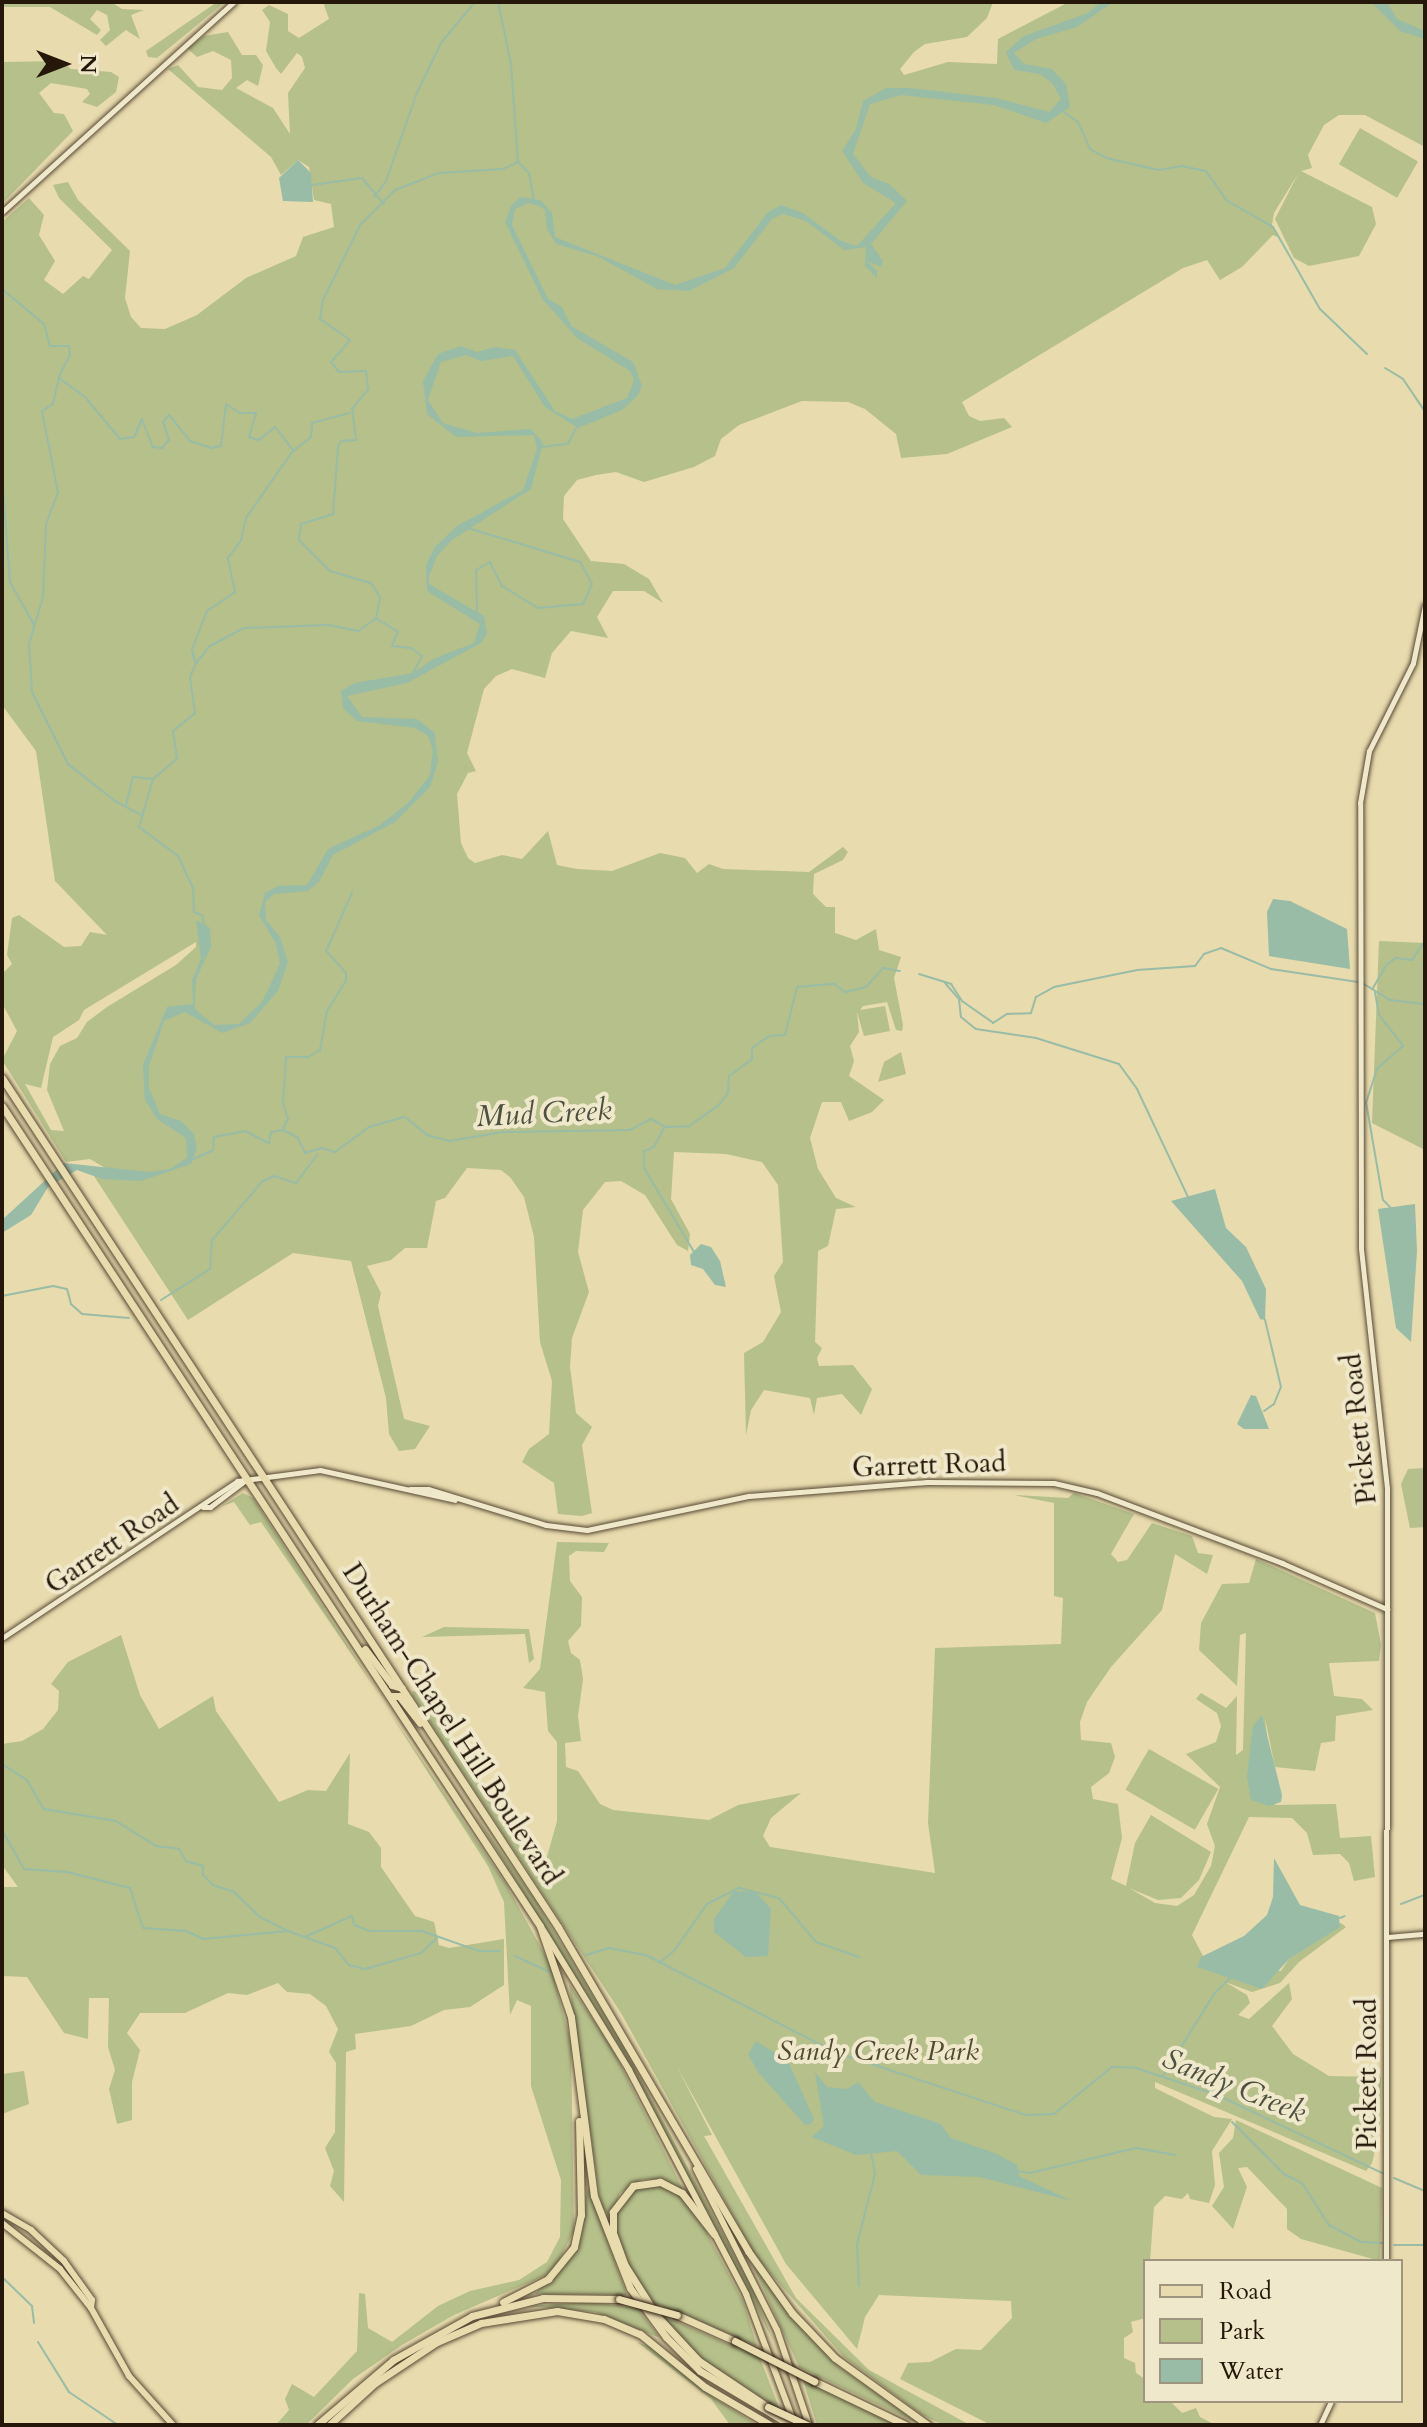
<!DOCTYPE html>
<style>
body{margin:0}
#map{position:relative;width:1427px;height:2427px;overflow:hidden;background:#e8dbae;font-family:Cardo,serif}
div>[style]{position:absolute}
.green>*{inset:0;background:#b5c08b;transform-origin:0 0}
.water>*{inset:0;background:#98bca6}
.stream>*{height:2px;margin:-1px;padding:0 1px;transform-origin:1px;border-radius:1px;background:#98bca6}
.roads{filter:drop-shadow(0 0 2px #564934) drop-shadow(0 0 2px #564934)}
.minor>*{height:5px;margin:-2.5px;padding:0 2.5px;transform-origin:2.5px;border-radius:2.5px;background:#f0e8ca}
.major>*{height:6px;margin:-3px;padding:0 3px;transform-origin:3px;border-radius:3px;background:#e8dbae}
.highway>*{height:7px;margin:-3.5px;padding:0 3.5px;transform-origin:3.5px;border-radius:3.5px;background:#e8dbae}
.bridges{filter:drop-shadow(0 0 2px #25180b) drop-shadow(0 0 2px #25180b)}
.highway-bridge>*{height:7px;margin:-3.5px;padding:0 3.5px;transform-origin:3.5px;border-radius:3.5px;background:#e8dbae}
span{translate:-50% -50%;white-space:nowrap;text-align:center;line-height:1.15;-webkit-text-stroke:8px #f0e8ca;paint-order:stroke}
.street-label{font-size:28px;color:#25180b}
.park-label{font-size:28px;color:#504a31;font-style:italic}
.water-label{font-size:30px;color:#4d5141;font-style:italic}
.frame{position:absolute;inset:0;border:4px solid #25180b;pointer-events:none}
.legend{position:absolute;left:1143px;top:2259px;width:260px;height:144px;box-sizing:border-box;background:#f0e8ca;border:2px solid #9f957e;margin:0;padding:10px 14px;list-style:none;font-size:24px;color:#25180b}
.legend li{display:flex;align-items:center;gap:16px;height:40px}
.legend b{width:40px;border:2px solid #9f957e}
.north{position:absolute;left:24px;top:24px;width:80px;height:80px;-webkit-text-stroke:6px #f0e8ca;paint-order:stroke;rotate:90deg;font-size:22px;font-weight:700;line-height:32px;text-align:center;color:#25180b}
.north::after{content:'';display:block;margin:auto;width:28px;height:36px;background:#25180b;clip-path:polygon(50% 0,100% 100%,50% 72%,0 100%)}
</style>
<div id="map">
<div class="green">
<i style="clip-path:polygon(2px 2px,111px 2px,122px 9px,144px 10px,131px 15px,140px 39px,126px 30px,106px 46px,100px 40px,110px 30px,107px 15px,97px 10px,90px 19px,101px 30px,97px 35px,50px 7px,2px 7px)"></i>
<i style="clip-path:polygon(217px 2px,225px 2px,157px 58px,148px 57px,146px 51px)"></i>
<i style="clip-path:polygon(evenodd,323px 2px,993px 2px,987px 18px,967px 37px,925px 44px,914px 52px,900px 69px,904px 75px,948px 62px,997px 64px,998px 39px,1069px 2px,1425px 2px,1425px 147px,1365px 115px,1339px 115px,1324px 125px,1308px 155px,1312px 168px,1301px 171px,1372px 207px,1376px 224px,1359px 256px,1309px 266px,1294px 258px,1275px 219px,1298px 174px,1274px 213px,1272px 225px,1280px 238px,1273px 235px,1242px 267px,1220px 280px,1207px 260px,1183px 268px,962px 402px,969px 416px,980px 421px,1004px 418px,1012px 427px,947px 454px,901px 458px,896px 434px,865px 409px,848px 402px,802px 401px,739px 425px,721px 439px,715px 456px,694px 467px,644px 482px,616px 472px,596px 475px,577px 480px,564px 496px,563px 519px,591px 561px,624px 564px,649px 579px,663px 603px,644px 591px,613px 591px,597px 617px,608px 638px,571px 631px,552px 653px,545px 678px,512px 669px,496px 676px,484px 689px,467px 753px,476px 771px,468px 773px,457px 794px,461px 843px,468px 858px,475px 863px,502px 855px,522px 859px,548px 831px,557px 865px,577px 869px,612px 871px,660px 853px,685px 858px,697px 873px,709px 864px,723px 869px,809px 872px,843px 847px,848px 852px,843px 860px,814px 874px,813px 894px,826px 907px,835px 907px,835px 933px,856px 940px,876px 929px,879px 950px,901px 957px,894px 978px,903px 1025px,902px 1031px,896px 1030px,887px 1002px,863px 1006px,860px 1010px,885px 1006px,890px 1031px,864px 1036px,857px 1012px,859px 1032px,850px 1046px,854px 1061px,849px 1076px,884px 1100px,872px 1112px,849px 1121px,841px 1102px,822px 1102px,810px 1138px,818px 1169px,836px 1198px,856px 1207px,836px 1209px,828px 1246px,818px 1251px,815px 1342px,822px 1348px,817px 1358px,819px 1366px,853px 1365px,872px 1389px,861px 1415px,842px 1394px,817px 1398px,814px 1415px,810px 1398px,764px 1390px,751px 1410px,746px 1435px,744px 1353px,763px 1342px,781px 1312px,774px 1276px,783px 1262px,778px 1185px,762px 1162px,726px 1154px,674px 1152px,671px 1199px,690px 1234px,688px 1251px,677px 1245px,645px 1195px,621px 1181px,605px 1182px,583px 1210px,578px 1252px,589px 1292px,572px 1338px,570px 1367px,576px 1413px,592px 1427px,582px 1445px,592px 1513px,582px 1516px,558px 1514px,554px 1483px,522px 1462px,529px 1449px,549px 1434px,552px 1381px,540px 1342px,534px 1237px,524px 1197px,510px 1177px,501px 1170px,467px 1168px,445px 1198px,436px 1201px,427px 1248px,405px 1248px,391px 1260px,367px 1266px,381px 1293px,378px 1306px,404px 1419px,430px 1426px,415px 1449px,399px 1451px,389px 1434px,386px 1398px,351px 1261px,293px 1253px,188px 1320px,90px 1170px,107px 1169px,90px 1159px,66px 1162px,2px 1060px,17px 1031px,2px 1003px,2px 974px,12px 964px,7px 955px,12px 918px,19px 915px,64px 947px,81px 946px,90px 932px,107px 935px,55px 881px,36px 751px,2px 705px,2px 222px,29px 198px,44px 215px,39px 235px,55px 261px,44px 280px,63px 294px,83px 276px,89px 279px,112px 250px,59px 198px,53px 185px,68px 182px,78px 200px,130px 251px,125px 298px,131px 317px,141px 328px,165px 329px,197px 315px,246px 278px,296px 256px,303px 237px,334px 227px,331px 204px,314px 200px,309px 167px,298px 160px,281px 175px,271px 157px,168px 69px,178px 65px,198px 87px,222px 90px,232px 78px,231px 60px,213px 51px,197px 57px,187px 48px,204px 36px,228px 32px,242px 55px,256px 55px,263px 65px,258px 86px,247px 80px,236px 88px,273px 108px,290px 134px,288px 93px,305px 68px,302px 57px,297px 53px,281px 74px,276px 68px,266px 51px,270px 22px,262px 10px,269px 5px,288px 14px,288px 31px,299px 38px,329px 19px,323px 2px,196px 942px,196px 947px,176px 965px,107px 1007px,87px 1022px,77px 1038px,60px 1046px,50px 1064px,47px 1090px,64px 1131px,51px 1130px,25px 1084px,41px 1088px,53px 1037px,79px 1020px,84px 1010px,196px 942px)"></i>
<i style="clip-path:polygon(61px 61px,71px 69px,111px 72px,119px 77px,116px 92px,97px 107px,82px 102px,90px 94px,87px 89px,51px 83px,39px 93px,54px 113px,64px 114px,73px 131px,2px 204px,2px 62px)"></i>
<i style="left:1360px;top:128px;width:67px;height:42px;rotate:30deg"></i>
<i style="clip-path:polygon(1379px 941px,1425px 943px,1425px 1150px,1372px 1123px)"></i>
<i style="clip-path:polygon(901px 1052px,906px 1074px,878px 1082px,884px 1062px)"></i>
<i style="clip-path:polygon(1425px 1468px,1425px 1527px,1410px 1528px,1401px 1484px,1408px 1469px)"></i>
<i style="clip-path:polygon(243px 1493px,253px 1498px,379px 1694px,261px 1522px,250px 1525px,234px 1502px,222px 1506px)"></i>
<i style="clip-path:polygon(1074px 1493px,1134px 1514px,1111px 1554px,1118px 1562px,1127px 1560px,1152px 1523px,1192px 1536px,1198px 1553px,1213px 1555px,1207px 1574px,1175px 1554px,1162px 1610px,1111px 1667px,1087px 1702px,1080px 1722px,1081px 1740px,1111px 1743px,1115px 1757px,1109px 1773px,1091px 1787px,1093px 1799px,1118px 1804px,1122px 1838px,1111px 1879px,1126px 1886px,1135px 1843px,1151px 1815px,1211px 1852px,1199px 1880px,1181px 1898px,1158px 1900px,1129px 1888px,1155px 1903px,1177px 1906px,1194px 1895px,1211px 1866px,1215px 1846px,1207px 1824px,1220px 1787px,1186px 1754px,1216px 1742px,1221px 1726px,1217px 1713px,1196px 1699px,1201px 1693px,1226px 1708px,1237px 1696px,1236px 1755px,1243px 1750px,1246px 1633px,1240px 1635px,1237px 1686px,1199px 1650px,1201px 1623px,1222px 1584px,1249px 1583px,1256px 1559px,1375px 1613px,1381px 1645px,1379px 1661px,1329px 1663px,1334px 1696px,1362px 1699px,1373px 1710px,1336px 1716px,1335px 1741px,1321px 1743px,1315px 1771px,1275px 1767px,1265px 1718px,1275px 1805px,1336px 1804px,1340px 1838px,1371px 1836px,1375px 1877px,1354px 1881px,1349px 1863px,1340px 1854px,1313px 1855px,1307px 1833px,1292px 1818px,1249px 1817px,1192px 1935px,1203px 1956px,1197px 1966px,1281px 1971px,1289px 1959px,1341px 1923px,1346px 1927px,1299px 1962px,1280px 1983px,1252px 1992px,1225px 1982px,1247px 1995px,1250px 2003px,1238px 2015px,1249px 2019px,1289px 1983px,1292px 1999px,1272px 2026px,1293px 2054px,1329px 2076px,1381px 2077px,1380px 2129px,1372px 2163px,1366px 2171px,1155px 2082px,1155px 2088px,1214px 2117px,1232px 2119px,1212px 2151px,1215px 2185px,1209px 2203px,1190px 2199px,1188px 2193px,1182px 2199px,1165px 2196px,1154px 2207px,1150px 2261px,1145px 2261px,1145px 2318px,1131px 2322px,1133px 2332px,1124px 2338px,1124px 2358px,1135px 2363px,1136px 2373px,1145px 2379px,1145px 2401px,1170px 2401px,1182px 2413px,1196px 2408px,1200px 2417px,1215px 2425px,991px 2425px,900px 2379px,908px 2363px,930px 2362px,956px 2349px,981px 2350px,1012px 2318px,1011px 2301px,879px 2295px,865px 2317px,857px 2349px,786px 2264px,676px 2065px,712px 2135px,704px 2136px,796px 2298px,869px 2370px,970px 2425px,943px 2425px,921px 2414px,844px 2357px,756px 2257px,621px 2013px,413px 1696px,412px 1691px,419px 1692px,531px 1863px,545px 1864px,557px 1821px,557px 1742px,548px 1731px,545px 1692px,523px 1688px,540px 1669px,557px 1542px,609px 1543px,604px 1552px,576px 1551px,569px 1556px,570px 1581px,582px 1597px,581px 1626px,568px 1641px,571px 1653px,580px 1660px,583px 1679px,578px 1716px,581px 1741px,565px 1743px,566px 1767px,578px 1771px,600px 1804px,613px 1810px,709px 1820px,738px 1805px,801px 1793px,771px 1818px,763px 1836px,770px 1847px,935px 1873px,928px 1823px,935px 1648px,1061px 1644px,1063px 1598px,1054px 1596px,1054px 1503px,1014px 1495px,1068px 1498px)"></i>
<i style="clip-path:polygon(444px 1627px,529px 1629px,534px 1659px,529px 1663px,525px 1634px,422px 1637px)"></i>
<i style="clip-path:polygon(121px 1635px,140px 1695px,159px 1729px,213px 1696px,216px 1711px,279px 1802px,308px 1790px,326px 1791px,350px 1753px,348px 1824px,369px 1832px,381px 1848px,381px 1867px,415px 1916px,434px 1922px,439px 1945px,449px 1948px,504px 1939px,504px 1985px,470px 2007px,444px 2010px,411px 2026px,355px 2034px,356px 2049px,346px 2052px,344px 2202px,330px 2186px,334px 2171px,325px 2148px,335px 2132px,336px 2063px,329px 2052px,338px 2029px,326px 2006px,310px 1994px,287px 1992px,278px 1983px,247px 1995px,228px 1993px,185px 2013px,140px 2013px,127px 2033px,140px 2050px,132px 2082px,132px 2120px,117px 2124px,109px 2089px,115px 2070px,108px 2047px,109px 1998px,89px 1998px,88px 2039px,64px 2033px,27px 1977px,2px 1976px,2px 1887px,18px 1887px,2px 1865px,2px 1744px,22px 1741px,43px 1729px,58px 1710px,59px 1691px,51px 1684px,68px 1662px)"></i>
<i style="clip-path:polygon(388px 1710px,506px 1884px,550px 1964px,571px 2043px,574px 2231px,556px 2266px,544px 2276px,454px 2315px,402px 2345px,353px 2379px,306px 2425px,276px 2425px,289px 2410px,285px 2399px,292px 2384px,314px 2397px,357px 2351px,359px 2293px,365px 2294px,368px 2328px,392px 2342px,438px 2306px,470px 2291px,519px 2280px,547px 2262px,560px 2237px,561px 2180px,531px 2086px,531px 2006px,517px 2000px,510px 2015px,504px 1902px,488px 1866px)"></i>
<i style="left:1149px;top:1749px;width:80px;height:47px;rotate:30deg"></i>
<i style="clip-path:polygon(470px 1807px,535px 1900px,622px 2044px,754px 2292px,773px 2340px,625px 2056px)"></i>
<i style="clip-path:polygon(569px 1984px,612px 2048px,684px 2191px,665px 2180px,643px 2179px,620px 2193px,610px 2217px,601px 2206px)"></i>
<i style="clip-path:polygon(24px 2071px,29px 2104px,2px 2114px,2px 2074px)"></i>
<i style="clip-path:polygon(1236px 2120px,1382px 2188px,1380px 2261px,1301px 2239px,1287px 2229px,1287px 2209px,1247px 2167px,1238px 2168px,1247px 2187px,1233px 2229px,1212px 2206px,1224px 2187px,1219px 2153px,1233px 2138px)"></i>
<i style="clip-path:polygon(660px 2184px,677px 2191px,700px 2220px,743px 2301px,757px 2346px,650px 2301px,631px 2270px,615px 2228px,617px 2210px,635px 2188px)"></i>
<i style="clip-path:polygon(588px 2188px,627px 2295px,535px 2294px,574px 2252px)"></i>
<i style="clip-path:polygon(752px 2264px,838px 2366px,921px 2425px,799px 2367px)"></i>
<i style="clip-path:polygon(590px 2302px,637px 2308px,660px 2338px,595px 2312px,526px 2306px)"></i>
<i style="clip-path:polygon(661px 2315px,760px 2358px,780px 2410px,698px 2356px)"></i>
<i style="clip-path:polygon(637px 2342px,653px 2348px,707px 2393px,757px 2425px,730px 2425px,711px 2399px)"></i>
<i style="clip-path:polygon(803px 2380px,850px 2403px,897px 2425px,817px 2425px)"></i>
</div>
<div class="water">
<i style="clip-path:polygon(1101px 2px,1113px 2px,1077px 27px,1036px 39px,1014px 53px,1024px 64px,1052px 69px,1066px 84px,1070px 107px,1046px 123px,994px 105px,901px 95px,870px 104px,853px 154px,871px 177px,889px 184px,907px 201px,871px 244px,883px 261px,881px 267px,867px 261px,877px 271px,877px 278px,865px 266px,866px 247px,844px 250px,806px 221px,783px 214px,772px 219px,734px 268px,689px 291px,657px 289px,597px 256px,556px 244px,547px 229px,545px 210px,539px 206px,528px 203px,515px 209px,512px 225px,548px 299px,562px 307px,571px 326px,633px 362px,642px 386px,638px 395px,622px 410px,578px 428px,545px 407px,513px 356px,481px 361px,466px 355px,441px 362px,428px 400px,443px 423px,477px 433px,531px 429px,543px 443px,531px 489px,452px 540px,437px 556px,429px 576px,429px 584px,484px 616px,487px 633px,481px 643px,407px 683px,347px 696px,362px 717px,417px 719px,435px 733px,438px 763px,430px 787px,395px 822px,333px 855px,319px 882px,308px 891px,274px 894px,265px 902px,266px 920px,280px 937px,288px 962px,278px 991px,250px 1023px,222px 1033px,185px 1012px,164px 1021px,149px 1066px,149px 1088px,160px 1114px,181px 1121px,194px 1134px,197px 1149px,191px 1164px,141px 1181px,102px 1179px,77px 1170px,48px 1187px,31px 1215px,2px 1233px,2px 1220px,64px 1163px,149px 1172px,170px 1169px,187px 1158px,186px 1138px,157px 1119px,145px 1100px,143px 1065px,167px 1007px,193px 1004px,192px 980px,201px 959px,196px 920px,210px 928px,211px 947px,196px 979px,195px 1009px,214px 1025px,239px 1024px,262px 1002px,280px 964px,276px 944px,259px 915px,265px 893px,278px 886px,307px 885px,328px 849px,380px 825px,408px 803px,430px 775px,433px 750px,428px 736px,415px 728px,357px 721px,343px 708px,341px 691px,355px 683px,413px 673px,433px 659px,474px 643px,480px 624px,427px 591px,426px 565px,435px 547px,457px 526px,523px 490px,537px 449px,534px 435px,456px 437px,427px 414px,423px 381px,438px 354px,461px 346px,477px 352px,495px 347px,515px 350px,555px 411px,572px 419px,627px 398px,634px 380px,630px 371px,577px 338px,543px 300px,505px 222px,511px 206px,520px 197px,540px 200px,552px 213px,555px 237px,675px 285px,725px 268px,768px 212px,781px 205px,803px 213px,841px 241px,857px 246px,896px 203px,863px 183px,842px 151px,856px 129px,863px 101px,886px 88px,910px 88px,996px 98px,1049px 112px,1061px 99px,1052px 83px,1040px 74px,1014px 70px,1006px 52px,1024px 36px,1088px 13px)"></i>
<i style="clip-path:polygon(1371px 2px,1387px 2px,1397px 19px,1425px 31px,1425px 39px,1400px 31px)"></i>
<i style="clip-path:polygon(298px 160px,311px 173px,313px 202px,283px 201px,279px 178px)"></i>
<i style="clip-path:polygon(1273px 899px,1290px 901px,1347px 929px,1350px 969px,1269px 956px,1267px 912px)"></i>
<i style="clip-path:polygon(1215px 1189px,1226px 1228px,1246px 1247px,1266px 1289px,1265px 1320px,1260px 1319px,1242px 1281px,1171px 1201px)"></i>
<i style="clip-path:polygon(1415px 1204px,1417px 1251px,1411px 1342px,1396px 1328px,1378px 1209px)"></i>
<i style="clip-path:polygon(701px 1244px,711px 1247px,720px 1261px,726px 1287px,715px 1285px,703px 1269px,691px 1265px,690px 1255px)"></i>
<i style="clip-path:polygon(1251px 1395px,1256px 1396px,1269px 1429px,1244px 1429px,1237px 1424px)"></i>
<i style="clip-path:polygon(1262px 1715px,1282px 1795px,1281px 1802px,1269px 1806px,1251px 1800px,1247px 1776px,1253px 1726px)"></i>
<i style="clip-path:polygon(1274px 1858px,1300px 1905px,1339px 1916px,1340px 1927px,1289px 1959px,1262px 1989px,1197px 1967px,1201px 1957px,1244px 1936px,1267px 1915px,1273px 1897px)"></i>
<i style="clip-path:polygon(734px 1891px,756px 1892px,771px 1909px,768px 1956px,746px 1957px,714px 1932px,714px 1919px)"></i>
<i style="clip-path:polygon(756px 2041px,788px 2061px,814px 2119px,811px 2124px,805px 2125px,758px 2072px,748px 2054px)"></i>
<i style="clip-path:polygon(815px 2072px,827px 2087px,847px 2089px,858px 2082px,875px 2102px,941px 2124px,951px 2138px,997px 2154px,1017px 2165px,1019px 2176px,1072px 2201px,980px 2177px,921px 2175px,897px 2151px,856px 2155px,812px 2137px,824px 2126px)"></i>
</div>
<div class="stream">
<i style="left:498px;top:2px;width:63px;rotate:78.2deg"></i>
<i style="left:511px;top:64px;width:98px;rotate:85.9deg"></i>
<i style="left:518px;top:162px;width:16px;rotate:45deg"></i>
<i style="left:529px;top:173px;width:27px;rotate:80deg"></i>
<i style="left:1064px;top:112px;width:17px;rotate:36deg"></i>
<i style="left:1078px;top:122px;width:30px;rotate:66deg"></i>
<i style="left:1090px;top:149px;width:18px;rotate:29deg"></i>
<i style="left:1106px;top:158px;width:54px;rotate:12.8deg"></i>
<i style="left:1159px;top:170px;width:23px;rotate:-10deg"></i>
<i style="left:1182px;top:166px;width:25px;rotate:12deg"></i>
<i style="left:1206px;top:171px;width:35px;rotate:55deg"></i>
<i style="left:1226px;top:200px;width:54px;rotate:29.9deg"></i>
<i style="left:1273px;top:227px;width:95px;rotate:60.2deg"></i>
<i style="left:1320px;top:309px;width:65px;rotate:43.8deg"></i>
<i style="left:312px;top:185px;width:50px;rotate:-8deg"></i>
<i style="left:362px;top:178px;width:34px;rotate:50deg"></i>
<i style="left:374px;top:197px;width:20px;rotate:-53deg"></i>
<i style="left:386px;top:181px;width:93px;rotate:-70.6deg"></i>
<i style="left:417px;top:93px;width:55px;rotate:-64.4deg"></i>
<i style="left:441px;top:43px;width:53px;rotate:-50.3deg"></i>
<i style="left:2px;top:289px;width:55px;rotate:39.8deg"></i>
<i style="left:44px;top:324px;width:23px;rotate:75deg"></i>
<i style="left:50px;top:346px;width:19px"></i>
<i style="left:69px;top:346px;width:9px;rotate:84deg"></i>
<i style="left:70px;top:355px;width:25px;rotate:117deg"></i>
<i style="left:1385px;top:368px;width:21px;rotate:31deg"></i>
<i style="left:1403px;top:379px;width:40px;rotate:56deg"></i>
<i style="left:542px;top:447px;width:26px;rotate:-7deg"></i>
<i style="left:568px;top:444px;width:18px;rotate:-63deg"></i>
<i style="left:2px;top:474px;width:108px;rotate:85.8deg"></i>
<i style="left:10px;top:582px;width:49px;rotate:60.8deg"></i>
<i style="left:468px;top:528px;width:117px;rotate:16.9deg"></i>
<i style="left:580px;top:562px;width:25px;rotate:61deg"></i>
<i style="left:592px;top:584px;width:22px;rotate:114deg"></i>
<i style="left:583px;top:604px;width:45px;rotate:174.9deg"></i>
<i style="left:538px;top:608px;width:42px;rotate:-148.6deg"></i>
<i style="left:502px;top:586px;width:27px;rotate:-117deg"></i>
<i style="left:490px;top:562px;width:16px;rotate:150deg"></i>
<i style="left:476px;top:570px;width:41px;rotate:88.6deg"></i>
<i style="left:195px;top:662px;width:12px;rotate:-104deg"></i>
<i style="left:192px;top:650px;width:42px;rotate:-69deg"></i>
<i style="left:207px;top:611px;width:34px;rotate:-34deg"></i>
<i style="left:235px;top:592px;width:35px;rotate:-102deg"></i>
<i style="left:228px;top:558px;width:21px;rotate:-53deg"></i>
<i style="left:241px;top:541px;width:24px;rotate:-78deg"></i>
<i style="left:246px;top:518px;width:80px;rotate:-55.1deg"></i>
<i style="left:292px;top:452px;width:24px;rotate:-38deg"></i>
<i style="left:311px;top:437px;width:14px;rotate:-86deg"></i>
<i style="left:312px;top:423px;width:39px;rotate:-15deg"></i>
<i style="left:413px;top:673px;width:19px;rotate:-62deg"></i>
<i style="left:422px;top:656px;width:14px;rotate:-144deg"></i>
<i style="left:411px;top:648px;width:19px;rotate:-174deg"></i>
<i style="left:392px;top:646px;width:15px;rotate:-67deg"></i>
<i style="left:398px;top:632px;width:26px;rotate:-148deg"></i>
<i style="left:376px;top:618px;width:21px;rotate:-79deg"></i>
<i style="left:380px;top:597px;width:17px;rotate:-123deg"></i>
<i style="left:371px;top:583px;width:43px;rotate:-163.7deg"></i>
<i style="left:330px;top:571px;width:44px;rotate:-135deg"></i>
<i style="left:299px;top:540px;width:16px;rotate:-83deg"></i>
<i style="left:301px;top:524px;width:34px;rotate:-17deg"></i>
<i style="left:333px;top:514px;width:67px;rotate:-85.7deg"></i>
<i style="left:338px;top:447px;width:7px;rotate:-63deg"></i>
<i style="left:341px;top:441px;width:15px;rotate:-4deg"></i>
<i style="left:356px;top:440px;width:31px;rotate:-97deg"></i>
<i style="left:352px;top:409px;width:26px;rotate:-51deg"></i>
<i style="left:368px;top:389px;width:18px;rotate:-96deg"></i>
<i style="left:366px;top:371px;width:27px;rotate:178deg"></i>
<i style="left:339px;top:372px;width:13px;rotate:-129deg"></i>
<i style="left:331px;top:362px;width:29px;rotate:-49deg"></i>
<i style="left:350px;top:340px;width:37px;rotate:-145deg"></i>
<i style="left:320px;top:319px;width:19px;rotate:-81deg"></i>
<i style="left:323px;top:300px;width:84px;rotate:-63.7deg"></i>
<i style="left:360px;top:225px;width:49px;rotate:-45deg"></i>
<i style="left:395px;top:190px;width:47px;rotate:-21.1deg"></i>
<i style="left:439px;top:173px;width:64px;rotate:-3.6deg"></i>
<i style="left:503px;top:169px;width:17px;rotate:-25deg"></i>
<i style="left:126px;top:805px;width:29px;rotate:-76deg"></i>
<i style="left:133px;top:777px;width:19px;rotate:6deg"></i>
<i style="left:143px;top:816px;width:32px;rotate:-152deg"></i>
<i style="left:115px;top:801px;width:60px;rotate:-141.8deg"></i>
<i style="left:68px;top:764px;width:80px;rotate:-116.6deg"></i>
<i style="left:32px;top:692px;width:48px;rotate:-93.6deg"></i>
<i style="left:29px;top:644px;width:49px;rotate:-73.4deg"></i>
<i style="left:43px;top:597px;width:72px;rotate:-87.6deg"></i>
<i style="left:46px;top:525px;width:35px;rotate:-70deg"></i>
<i style="left:58px;top:492px;width:83px;rotate:-101.2deg"></i>
<i style="left:42px;top:411px;width:13px;rotate:-32deg"></i>
<i style="left:53px;top:404px;width:27px;rotate:-77deg"></i>
<i style="left:59px;top:378px;width:32px;rotate:36deg"></i>
<i style="left:85px;top:397px;width:55px;rotate:50.2deg"></i>
<i style="left:120px;top:439px;width:14px;rotate:-8deg"></i>
<i style="left:134px;top:437px;width:20px;rotate:-66deg"></i>
<i style="left:142px;top:419px;width:30px;rotate:69deg"></i>
<i style="left:153px;top:447px;width:9px;rotate:6deg"></i>
<i style="left:162px;top:448px;width:11px;rotate:-49deg"></i>
<i style="left:169px;top:440px;width:19px;rotate:-108deg"></i>
<i style="left:163px;top:422px;width:9px;rotate:-49deg"></i>
<i style="left:169px;top:415px;width:33px;rotate:51deg"></i>
<i style="left:190px;top:441px;width:23px;rotate:18deg"></i>
<i style="left:212px;top:448px;width:9px;rotate:-13deg"></i>
<i style="left:221px;top:446px;width:42px;rotate:-83.2deg"></i>
<i style="left:226px;top:404px;width:17px;rotate:33deg"></i>
<i style="left:240px;top:413px;width:16px"></i>
<i style="left:256px;top:413px;width:25px;rotate:106deg"></i>
<i style="left:249px;top:437px;width:10px;rotate:17deg"></i>
<i style="left:259px;top:440px;width:21px;rotate:-39deg"></i>
<i style="left:275px;top:427px;width:29px;rotate:52deg"></i>
<i style="left:205px;top:928px;width:13px;rotate:-103deg"></i>
<i style="left:202px;top:915px;width:9px;rotate:-159deg"></i>
<i style="left:194px;top:912px;width:24px;rotate:-92deg"></i>
<i style="left:193px;top:888px;width:35px;rotate:-115deg"></i>
<i style="left:178px;top:856px;width:49px;rotate:-143.4deg"></i>
<i style="left:139px;top:827px;width:50px;rotate:-73.7deg"></i>
<i style="left:153px;top:779px;width:31px;rotate:-40deg"></i>
<i style="left:177px;top:759px;width:28px;rotate:-98deg"></i>
<i style="left:173px;top:731px;width:28px;rotate:-39deg"></i>
<i style="left:195px;top:713px;width:36px;rotate:-98deg"></i>
<i style="left:190px;top:677px;width:15px;rotate:-67deg"></i>
<i style="left:196px;top:663px;width:22px;rotate:-51deg"></i>
<i style="left:210px;top:646px;width:38px;rotate:-28deg"></i>
<i style="left:244px;top:628px;width:84px;rotate:-2deg"></i>
<i style="left:328px;top:625px;width:31px;rotate:11deg"></i>
<i style="left:358px;top:631px;width:21px;rotate:-35deg"></i>
<i style="left:919px;top:974px;width:34px;rotate:17deg"></i>
<i style="left:951px;top:984px;width:20px;rotate:57deg"></i>
<i style="left:962px;top:1001px;width:38px;rotate:35deg"></i>
<i style="left:993px;top:1023px;width:17px;rotate:-33deg"></i>
<i style="left:1007px;top:1014px;width:24px;rotate:-2deg"></i>
<i style="left:1031px;top:1013px;width:17px;rotate:-73deg"></i>
<i style="left:1036px;top:997px;width:21px;rotate:-29deg"></i>
<i style="left:1054px;top:987px;width:85px;rotate:-11.6deg"></i>
<i style="left:1137px;top:970px;width:58px;rotate:-3.9deg"></i>
<i style="left:1195px;top:966px;width:15px;rotate:-53deg"></i>
<i style="left:1204px;top:954px;width:18px;rotate:-19deg"></i>
<i style="left:1221px;top:948px;width:54px;rotate:22.8deg"></i>
<i style="left:1271px;top:969px;width:88px;rotate:8.5deg"></i>
<i style="left:945px;top:983px;width:21px;rotate:49deg"></i>
<i style="left:959px;top:999px;width:18px;rotate:84deg"></i>
<i style="left:961px;top:1017px;width:19px;rotate:39deg"></i>
<i style="left:976px;top:1029px;width:61px;rotate:8.5deg"></i>
<i style="left:1036px;top:1038px;width:87px;rotate:17.4deg"></i>
<i style="left:1119px;top:1064px;width:31px;rotate:54deg"></i>
<i style="left:1137px;top:1089px;width:119px;rotate:64.7deg"></i>
<i style="left:1364px;top:984px;width:31px;rotate:32deg"></i>
<i style="left:1390px;top:1000px;width:35px;rotate:7deg"></i>
<i style="left:1373px;top:988px;width:28px;rotate:-60deg"></i>
<i style="left:1387px;top:964px;width:11px;rotate:-34deg"></i>
<i style="left:1396px;top:958px;width:16px;rotate:7deg"></i>
<i style="left:1412px;top:960px;width:23px;rotate:-56deg"></i>
<i style="left:1375px;top:992px;width:23px;rotate:80deg"></i>
<i style="left:1379px;top:1015px;width:39px;rotate:52deg"></i>
<i style="left:1403px;top:1046px;width:35px;rotate:139deg"></i>
<i style="left:1377px;top:1069px;width:35px;rotate:108deg"></i>
<i style="left:1366px;top:1102px;width:99px;rotate:80.2deg"></i>
<i style="left:1383px;top:1200px;width:14px;rotate:45deg"></i>
<i style="left:664px;top:1128px;width:21px;rotate:118deg"></i>
<i style="left:654px;top:1147px;width:11px;rotate:158deg"></i>
<i style="left:644px;top:1151px;width:17px;rotate:90deg"></i>
<i style="left:644px;top:1168px;width:98px;rotate:59.2deg"></i>
<i style="left:283px;top:1129px;width:11px;rotate:-63deg"></i>
<i style="left:288px;top:1119px;width:16px;rotate:-108deg"></i>
<i style="left:283px;top:1104px;width:47px;rotate:-86.3deg"></i>
<i style="left:286px;top:1057px;width:22px"></i>
<i style="left:308px;top:1057px;width:14px;rotate:-30deg"></i>
<i style="left:320px;top:1050px;width:40px;rotate:-80deg"></i>
<i style="left:327px;top:1011px;width:36px;rotate:-58deg"></i>
<i style="left:346px;top:981px;width:8px;rotate:-90deg"></i>
<i style="left:346px;top:973px;width:30px;rotate:-132deg"></i>
<i style="left:326px;top:951px;width:64px;rotate:-65.9deg"></i>
<i style="left:191px;top:1160px;width:24px;rotate:-24deg"></i>
<i style="left:213px;top:1150px;width:13px;rotate:-86deg"></i>
<i style="left:214px;top:1137px;width:32px;rotate:-11deg"></i>
<i style="left:245px;top:1131px;width:27px;rotate:27deg"></i>
<i style="left:269px;top:1143px;width:11px;rotate:-80deg"></i>
<i style="left:271px;top:1132px;width:12px;rotate:-9deg"></i>
<i style="left:283px;top:1130px;width:16px;rotate:27deg"></i>
<i style="left:297px;top:1137px;width:18px;rotate:63deg"></i>
<i style="left:305px;top:1153px;width:18px;rotate:-16deg"></i>
<i style="left:322px;top:1148px;width:14px;rotate:17deg"></i>
<i style="left:335px;top:1152px;width:42px;rotate:-36.3deg"></i>
<i style="left:369px;top:1127px;width:37px;rotate:-16deg"></i>
<i style="left:405px;top:1117px;width:28px;rotate:39deg"></i>
<i style="left:427px;top:1135px;width:23px;rotate:15deg"></i>
<i style="left:449px;top:1141px;width:55px;rotate:-9.5deg"></i>
<i style="left:503px;top:1132px;width:127px;rotate:-0.9deg"></i>
<i style="left:630px;top:1130px;width:24px;rotate:-28deg"></i>
<i style="left:651px;top:1119px;width:17px;rotate:28deg"></i>
<i style="left:666px;top:1127px;width:23px;rotate:-2deg"></i>
<i style="left:689px;top:1126px;width:35px;rotate:-35deg"></i>
<i style="left:718px;top:1106px;width:16px;rotate:-52deg"></i>
<i style="left:728px;top:1093px;width:17px;rotate:-87deg"></i>
<i style="left:729px;top:1076px;width:29px;rotate:-36deg"></i>
<i style="left:752px;top:1059px;width:11px;rotate:-90deg"></i>
<i style="left:752px;top:1048px;width:21px;rotate:-35deg"></i>
<i style="left:769px;top:1036px;width:16px;rotate:-4deg"></i>
<i style="left:785px;top:1035px;width:49px;rotate:-76deg"></i>
<i style="left:797px;top:987px;width:37px;rotate:-5deg"></i>
<i style="left:834px;top:984px;width:14px;rotate:36deg"></i>
<i style="left:845px;top:992px;width:22px;rotate:-13deg"></i>
<i style="left:866px;top:987px;width:25px;rotate:-48deg"></i>
<i style="left:883px;top:968px;width:17px;rotate:10deg"></i>
<i style="left:2px;top:1296px;width:52px;rotate:-11.1deg"></i>
<i style="left:53px;top:1286px;width:14px;rotate:12deg"></i>
<i style="left:67px;top:1289px;width:16px;rotate:75deg"></i>
<i style="left:71px;top:1304px;width:15px;rotate:42deg"></i>
<i style="left:82px;top:1314px;width:47px;rotate:4.9deg"></i>
<i style="left:161px;top:1300px;width:58px;rotate:-32.3deg"></i>
<i style="left:210px;top:1269px;width:29px;rotate:-86deg"></i>
<i style="left:212px;top:1240px;width:78px;rotate:-49.2deg"></i>
<i style="left:263px;top:1181px;width:12px;rotate:-24deg"></i>
<i style="left:274px;top:1176px;width:23px;rotate:18deg"></i>
<i style="left:296px;top:1183px;width:36px;rotate:-53deg"></i>
<i style="left:1264px;top:1411px;width:12px;rotate:-35deg"></i>
<i style="left:1274px;top:1404px;width:18px;rotate:-68deg"></i>
<i style="left:1281px;top:1387px;width:69px;rotate:-103.4deg"></i>
<i style="left:2px;top:1764px;width:30px;rotate:33deg"></i>
<i style="left:27px;top:1780px;width:34px;rotate:60deg"></i>
<i style="left:44px;top:1809px;width:73px;rotate:9.5deg"></i>
<i style="left:116px;top:1821px;width:47px;rotate:32deg"></i>
<i style="left:156px;top:1846px;width:23px;rotate:7deg"></i>
<i style="left:179px;top:1849px;width:14px;rotate:60deg"></i>
<i style="left:186px;top:1861px;width:18px;rotate:16deg"></i>
<i style="left:203px;top:1866px;width:9px;rotate:90deg"></i>
<i style="left:203px;top:1875px;width:14px;rotate:45deg"></i>
<i style="left:213px;top:1885px;width:22px;rotate:18deg"></i>
<i style="left:234px;top:1892px;width:36px;rotate:44deg"></i>
<i style="left:260px;top:1917px;width:30px;rotate:27deg"></i>
<i style="left:2px;top:1830px;width:45px;rotate:60.6deg"></i>
<i style="left:24px;top:1869px;width:43px;rotate:4deg"></i>
<i style="left:67px;top:1872px;width:65px;rotate:14.3deg"></i>
<i style="left:130px;top:1888px;width:42px;rotate:72deg"></i>
<i style="left:143px;top:1928px;width:43px;rotate:4deg"></i>
<i style="left:186px;top:1931px;width:19px;rotate:25deg"></i>
<i style="left:203px;top:1939px;width:85px;rotate:-5.4deg"></i>
<i style="left:288px;top:1931px;width:50px;rotate:19.9deg"></i>
<i style="left:335px;top:1948px;width:22px;rotate:51deg"></i>
<i style="left:349px;top:1965px;width:16px;rotate:14deg"></i>
<i style="left:365px;top:1969px;width:58px;rotate:-15.9deg"></i>
<i style="left:421px;top:1953px;width:22px;rotate:-43deg"></i>
<i style="left:1401px;top:1904px;width:26px;rotate:-21deg"></i>
<i style="left:1340px;top:1918px;width:5px;rotate:-22deg"></i>
<i style="left:305px;top:1937px;width:51px;rotate:-24.1deg"></i>
<i style="left:352px;top:1916px;width:9px;rotate:77deg"></i>
<i style="left:354px;top:1925px;width:17px;rotate:21deg"></i>
<i style="left:370px;top:1931px;width:52px"></i>
<i style="left:422px;top:1931px;width:60px;rotate:19.3deg"></i>
<i style="left:479px;top:1951px;width:21px"></i>
<i style="left:586px;top:1955px;width:24px;rotate:-17deg"></i>
<i style="left:609px;top:1948px;width:38px;rotate:11deg"></i>
<i style="left:646px;top:1955px;width:212px;rotate:27.2deg"></i>
<i style="left:835px;top:2052px;width:201px;rotate:18.3deg"></i>
<i style="left:1026px;top:2115px;width:28px;rotate:-2deg"></i>
<i style="left:1054px;top:2114px;width:75px;rotate:-39deg"></i>
<i style="left:1112px;top:2067px;width:24px;rotate:2deg"></i>
<i style="left:1136px;top:2068px;width:85px;rotate:18.4deg"></i>
<i style="left:1217px;top:2095px;width:183px;rotate:25.3deg"></i>
<i style="left:515px;top:1956px;width:41px;rotate:24.7deg"></i>
<i style="left:659px;top:1963px;width:19px;rotate:-39deg"></i>
<i style="left:674px;top:1951px;width:57px;rotate:-54.9deg"></i>
<i style="left:707px;top:1904px;width:36px;rotate:-27deg"></i>
<i style="left:739px;top:1888px;width:41px;rotate:14deg"></i>
<i style="left:779px;top:1898px;width:57px;rotate:49.9deg"></i>
<i style="left:816px;top:1942px;width:46px;rotate:19.2deg"></i>
<i style="left:878px;top:2065px;width:22px;rotate:-74deg"></i>
<i style="left:1163px;top:2076px;width:97px;rotate:-58.1deg"></i>
<i style="left:1214px;top:1994px;width:24px;rotate:-45deg"></i>
<i style="left:1232px;top:2122px;width:74px;rotate:45deg"></i>
<i style="left:1284px;top:2174px;width:20px;rotate:27deg"></i>
<i style="left:1302px;top:2183px;width:50px;rotate:57.3deg"></i>
<i style="left:1329px;top:2225px;width:36px;rotate:28deg"></i>
<i style="left:1361px;top:2242px;width:21px;rotate:3deg"></i>
<i style="left:1018px;top:2171px;width:12px;rotate:9deg"></i>
<i style="left:1030px;top:2173px;width:109px;rotate:-13.3deg"></i>
<i style="left:1136px;top:2148px;width:40px;rotate:10deg"></i>
<i style="left:1394px;top:2178px;width:34px;rotate:23deg"></i>
<i style="left:1394px;top:2245px;width:31px"></i>
<i style="left:2px;top:2277px;width:42px;rotate:44deg"></i>
<i style="left:32px;top:2306px;width:17px;rotate:83deg"></i>
<i style="left:859px;top:2286px;width:42px;rotate:-92.7deg"></i>
<i style="left:857px;top:2244px;width:72px;rotate:-75.6deg"></i>
<i style="left:875px;top:2174px;width:20px;rotate:-101deg"></i>
<i style="left:38px;top:2342px;width:59px;rotate:58.2deg"></i>
<i style="left:69px;top:2392px;width:59px;rotate:34deg"></i>
</div>
<div class="roads">
<div class="minor">
<i style="left:2px;top:212px;width:313px;rotate:-42.2deg"></i>
<i style="left:410px;top:1489px;width:18px"></i>
<i style="left:428px;top:1489px;width:123px;rotate:17deg"></i>
<i style="left:546px;top:1525px;width:41px;rotate:7deg"></i>
<i style="left:587px;top:1530px;width:166px;rotate:-11.9deg"></i>
<i style="left:749px;top:1496px;width:179px;rotate:-4.5deg"></i>
<i style="left:927px;top:1482px;width:127px;rotate:0.5deg"></i>
<i style="left:1054px;top:1483px;width:44px;rotate:13.1deg"></i>
<i style="left:1097px;top:1493px;width:198px;rotate:20.7deg"></i>
<i style="left:1282px;top:1563px;width:115px;rotate:23.7deg"></i>
<i style="left:203px;top:1507px;width:7px"></i>
<i style="left:210px;top:1507px;width:46px;rotate:-37.1deg"></i>
<i style="left:2px;top:1638px;width:283px;rotate:-33.7deg"></i>
<i style="left:237px;top:1481px;width:84px;rotate:-7.5deg"></i>
<i style="left:320px;top:1470px;width:138px;rotate:12.5deg"></i>
<i style="left:1387px;top:1937px;width:38px;rotate:-5deg"></i>
<i style="left:1386px;top:2261px;width:773px;rotate:-89.93deg"></i>
<i style="left:1387px;top:1488px;width:241px;rotate:-96.2deg"></i>
<i style="left:1361px;top:1248px;width:445px;rotate:-90.1deg"></i>
<i style="left:1360px;top:803px;width:53px;rotate:-80.2deg"></i>
<i style="left:1369px;top:751px;width:98px;rotate:-63.4deg"></i>
<i style="left:1413px;top:663px;width:59px;rotate:-78.3deg"></i>
<i style="left:1320px;top:2425px;width:26px;rotate:-65deg"></i>
</div>
<div class="major">
<i style="left:543px;top:1930px;width:164px;rotate:58.4deg"></i>
<i style="left:629px;top:2070px;width:253px;rotate:62.4deg"></i>
<i style="left:746px;top:2294px;width:140px;rotate:69.5deg"></i>
<i style="left:696px;top:2169px;width:180px;rotate:63.3deg"></i>
<i style="left:777px;top:2330px;width:100px;rotate:71.4deg"></i>
<i style="left:2px;top:2213px;width:34px;rotate:30deg"></i>
<i style="left:31px;top:2230px;width:45px;rotate:43.2deg"></i>
<i style="left:64px;top:2261px;width:48px;rotate:54.3deg"></i>
<i style="left:92px;top:2300px;width:8px;rotate:97deg"></i>
<i style="left:2px;top:2223px;width:74px;rotate:38.4deg"></i>
<i style="left:60px;top:2269px;width:50px;rotate:51.5deg"></i>
<i style="left:91px;top:2308px;width:78px;rotate:60.8deg"></i>
<i style="left:129px;top:2376px;width:66px;rotate:48.1deg"></i>
</div>
<div class="highway">
<i style="left:2px;top:1078px;width:1015px;rotate:56.78deg"></i>
<i style="left:558px;top:1927px;width:376px;rotate:59.6deg"></i>
<i style="left:748px;top:2251px;width:76px;rotate:54.6deg"></i>
<i style="left:792px;top:2313px;width:62px;rotate:46.3deg"></i>
<i style="left:835px;top:2358px;width:115px;rotate:35.8deg"></i>
<i style="left:2px;top:1106px;width:981px;rotate:56.73deg"></i>
<i style="left:540px;top:1926px;width:96px;rotate:71.2deg"></i>
<i style="left:571px;top:2017px;width:180px;rotate:82.7deg"></i>
<i style="left:594px;top:2196px;width:99px;rotate:68.6deg"></i>
<i style="left:630px;top:2288px;width:61px;rotate:53.7deg"></i>
<i style="left:666px;top:2337px;width:48px;rotate:45deg"></i>
<i style="left:700px;top:2371px;width:106px;rotate:30.7deg"></i>
<i style="left:365px;top:1649px;width:45px;rotate:53.1deg"></i>
<i style="left:392px;top:1685px;width:10px;rotate:17deg"></i>
<i style="left:392px;top:1696px;width:7px"></i>
<i style="left:399px;top:1696px;width:34px;rotate:52deg"></i>
<i style="left:714px;top:2234px;width:52px;rotate:-128deg"></i>
<i style="left:682px;top:2193px;width:25px;rotate:-153deg"></i>
<i style="left:660px;top:2182px;width:27px;rotate:172deg"></i>
<i style="left:633px;top:2186px;width:33px;rotate:128deg"></i>
<i style="left:613px;top:2212px;width:21px;rotate:90deg"></i>
<i style="left:613px;top:2233px;width:33px;rotate:70deg"></i>
<i style="left:624px;top:2264px;width:62px;rotate:57.6deg"></i>
<i style="left:657px;top:2316px;width:62px;rotate:47deg"></i>
<i style="left:699px;top:2361px;width:83px;rotate:33.7deg"></i>
<i style="left:503px;top:2302px;width:51px;rotate:-27.1deg"></i>
<i style="left:548px;top:2279px;width:41px;rotate:-50.9deg"></i>
<i style="left:574px;top:2247px;width:33px;rotate:-78deg"></i>
<i style="left:581px;top:2215px;width:94px;rotate:-91.2deg"></i>
<i style="left:677px;top:2315px;width:64px;rotate:24.1deg"></i>
<i style="left:814px;top:2381px;width:102px;rotate:25.6deg"></i>
<i style="left:317px;top:2425px;width:100px;rotate:-40.5deg"></i>
<i style="left:393px;top:2360px;width:90px;rotate:-29.1deg"></i>
<i style="left:472px;top:2316px;width:73px;rotate:-14.2deg"></i>
<i style="left:543px;top:2298px;width:76px;rotate:0.8deg"></i>
<i style="left:329px;top:2425px;width:62px;rotate:-42.4deg"></i>
<i style="left:375px;top:2383px;width:74px;rotate:-33.5deg"></i>
<i style="left:437px;top:2342px;width:48px;rotate:-23.4deg"></i>
<i style="left:481px;top:2323px;width:77px;rotate:-9deg"></i>
<i style="left:557px;top:2311px;width:48px;rotate:9.7deg"></i>
<i style="left:604px;top:2319px;width:39px;rotate:23deg"></i>
<i style="left:640px;top:2334px;width:84px;rotate:39.2deg"></i>
<i style="left:705px;top:2387px;width:75px;rotate:30.3deg"></i>
</div>
</div>
<div class="bridges">
<div class="highway-bridge">
<i style="left:619px;top:2299px;width:60px;rotate:15.4deg"></i>
<i style="left:735px;top:2341px;width:89px;rotate:26.9deg"></i>
<i style="left:768px;top:2407px;width:43px;rotate:24.8deg"></i>
</div>
</div>
<div class="street-label">
<span style="left:1359px;top:1429px;rotate:-96deg">Pickett Road</span>
<span style="left:929px;top:1465px;rotate:-2deg">Garrett Road</span>
<span style="left:112px;top:1544px;rotate:-34deg">Garrett Road</span>
<span style="left:452px;top:1724px;rotate:57deg">Durham-Chapel Hill Boulevard</span>
<span style="left:1367px;top:2074px;rotate:-90deg">Pickett Road</span>
</div>
<div class="park-label">
<span style="left:878px;top:2051px">Sandy Creek Park</span>
</div>
<div class="water-label">
<span style="left:544px;top:1114px;rotate:-3deg">Mud Creek</span>
<span style="left:1234px;top:2086px;rotate:22deg">Sandy Creek</span>
</div>
<div class="frame"></div>
<ul class="legend">
<li><b style="height:10px;background:#e8dbae"></b>Road</li>
<li><b style="height:22px;background:#b5c08b"></b>Park</li>
<li><b style="height:22px;background:#98bca6"></b>Water</li>
</ul>
<div class="north">N</div>
</div>
